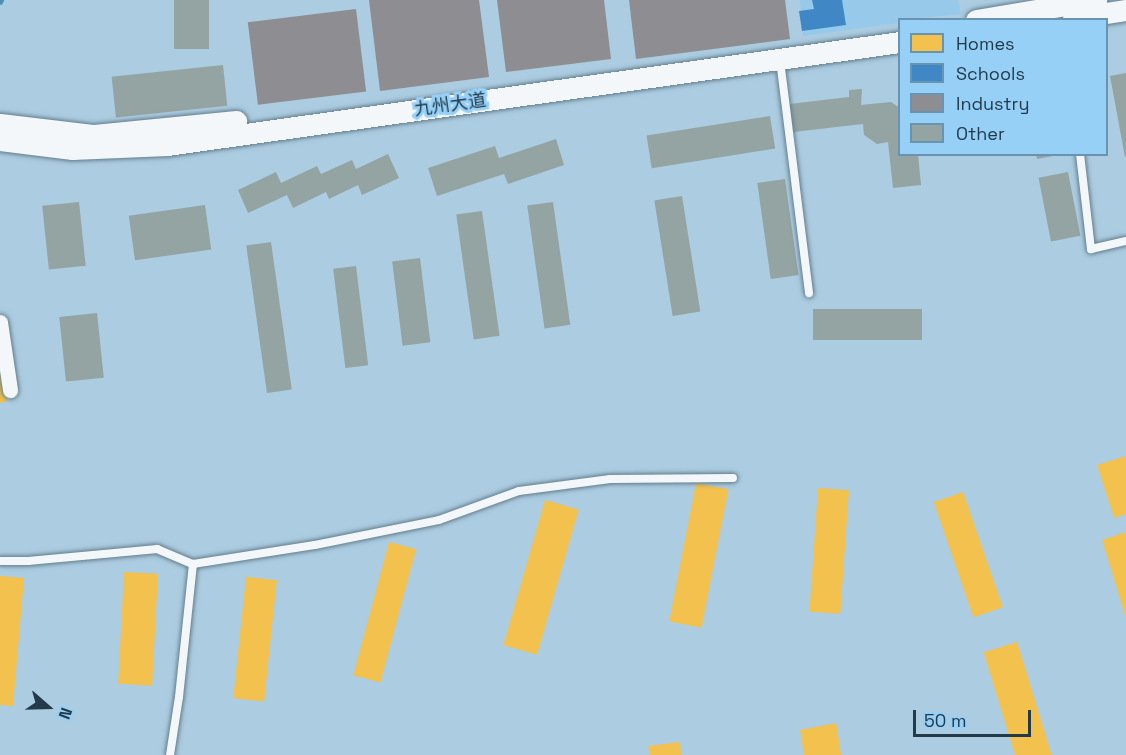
<!DOCTYPE html>
<meta charset="utf-8">
<style>
body{margin:0}
#map{position:relative;width:1126px;height:755px;overflow:hidden;background:#accce1;font-family:"Space Grotesk","Noto Sans SC",sans-serif}
div>[style]{position:absolute}
.built>*{inset:0;background:#97c9eb}
.homes>*{inset:0;background:#f2c14e;transform-origin:0 0}
.schools>*{inset:0;background:#3f88c5}
.industry>*{inset:0;background:#8d8d92;transform-origin:0 0}
.stream>*{height:4.5px;margin:-2.25px;padding:0 2.25px;transform-origin:2.25px;border-radius:2.25px;background:#4b8eb6}
.building>*{inset:0;background:#93a4a2;transform-origin:0 0}
.roads{filter:drop-shadow(0 0 2px #637e8d) drop-shadow(0 0 2px #637e8d)}
.service>*{height:8px;margin:-4px;padding:0 4px;transform-origin:4px;border-radius:4px;background:#f3f7fa}
.minor>*{height:15px;margin:-7.5px;padding:0 7.5px;transform-origin:7.5px;border-radius:7.5px;background:#f3f7fa}
.secondary>*{height:21px;margin:-10.5px;padding:0 10.5px;transform-origin:10.5px;border-radius:10.5px;background:#f3f7fa}
span{translate:-50% -50%;white-space:nowrap;text-align:center;line-height:1.15;-webkit-text-stroke:6px #96d0f7;paint-order:stroke}
.street-label{font-size:18px;color:#223a49}
.legend{position:absolute;left:898px;top:18px;width:210px;height:138px;box-sizing:border-box;background:#96d0f7;border:2px solid #6894b1;margin:0;padding:8px 10px;list-style:none;font-size:18px;color:#223a49}
.legend li{display:flex;align-items:center;gap:12px;height:30px}
.legend b{width:30px;border:2px solid #6894b1}
.north{position:absolute;left:18px;top:677px;width:60px;height:60px;-webkit-text-stroke:4px #96d0f7;paint-order:stroke;rotate:110deg;font-size:16px;font-weight:700;line-height:24px;text-align:center;color:#223a49}
.north::after{content:'';display:block;margin:auto;width:21px;height:27px;background:#223a49;clip-path:polygon(50% 0,100% 100%,50% 72%,0 100%)}
.scale{position:absolute;left:913px;top:710px;width:118px;height:27px;box-sizing:border-box;border:3px solid #223a49;border-top:0;padding-left:8px;font-size:18px;line-height:21px;white-space:nowrap;color:#223a49;-webkit-text-stroke:4px #96d0f7;paint-order:stroke}
</style>
<div id="map">
<div class="built">
<i style="clip-path:polygon(800px 0,958px 0,961px 14px,900px 20px,899px 23px,803px 36px)"></i>
</div>
<div class="homes">
<i style="clip-path:polygon(0 369px,7px 401px,0 403px)"></i>
<i style="clip-path:polygon(1126px 456px,1126px 514px,1114px 518px,1097px 465px)"></i>
<i style="left:696px;top:483px;width:33px;height:141px;rotate:11deg"></i>
<i style="left:818px;top:488px;width:31px;height:124px;rotate:4deg"></i>
<i style="left:963px;top:492px;width:122px;height:31px;rotate:71deg"></i>
<i style="left:545px;top:500px;width:35px;height:151px;rotate:16deg"></i>
<i style="clip-path:polygon(1126px 532px,1126px 615px,1125px 615px,1102px 540px)"></i>
<i style="left:389px;top:542px;width:28px;height:138px;rotate:15deg"></i>
<i style="left:124px;top:572px;width:34px;height:112px;rotate:3deg"></i>
<i style="clip-path:polygon(0 576px,24px 578px,13px 706px,0 705px)"></i>
<i style="left:246px;top:577px;width:31px;height:122px;rotate:6deg"></i>
<i style="left:1017px;top:642px;width:118px;height:35px;rotate:73deg"></i>
<i style="clip-path:polygon(836px 723px,841px 755px,804px 755px,800px 730px)"></i>
<i style="clip-path:polygon(680px 742px,681px 755px,650px 755px,648px 746px)"></i>
</div>
<div class="schools">
<i style="clip-path:polygon(812px 0,842px 0,846px 25px,802px 31px,799px 11px,814px 9px)"></i>
</div>
<div class="industry">
<i style="clip-path:polygon(369px 0,479px 0,489px 77px,380px 91px)"></i>
<i style="clip-path:polygon(497px 0,604px 0,611px 59px,506px 72px)"></i>
<i style="clip-path:polygon(629px 0,785px 0,790px 39px,636px 59px)"></i>
<i style="left:356px;top:9px;width:83px;height:109px;rotate:83deg"></i>
</div>
<div class="stream">
<i style="left:0;top:2px;width:2px;rotate:-63deg"></i>
</div>
<div class="building">
<i style="left:174px;top:0;width:35px;height:49px"></i>
<i style="left:223px;top:65px;width:41px;height:112px;rotate:84deg"></i>
<i style="clip-path:polygon(1126px 73px,1126px 157px,1125px 157px,1110px 76px)"></i>
<i style="clip-path:polygon(862px 89px,861px 105px,891px 102px,900px 108px,900px 154px,918px 154px,921px 185px,893px 188px,888px 142px,877px 144px,864px 135px,863px 124px,793px 132px,790px 104px,849px 97px,849px 90px)"></i>
<i style="left:770px;top:116px;width:33px;height:125px;rotate:81deg"></i>
<i style="clip-path:polygon(556px 139px,564px 165px,508px 184px,504px 174px,437px 196px,428px 168px,495px 146px,499px 158px)"></i>
<i style="clip-path:polygon(388px 154px,399px 178px,362px 195px,358px 185px,329px 199px,326px 192px,293px 208px,287px 195px,248px 213px,238px 190px,276px 172px,281px 183px,317px 166px,321px 174px,352px 160px,356px 169px)"></i>
<i style="clip-path:polygon(1036px 154px,1053px 154px,1053px 156px,1037px 159px)"></i>
<i style="left:1068px;top:172px;width:65px;height:30px;rotate:79deg"></i>
<i style="left:785px;top:179px;width:97px;height:28px;rotate:82deg"></i>
<i style="left:682px;top:196px;width:117px;height:28px;rotate:81deg"></i>
<i style="left:79px;top:202px;width:64px;height:37px;rotate:84deg"></i>
<i style="left:553px;top:202px;width:124px;height:26px;rotate:82deg"></i>
<i style="left:205px;top:205px;width:45px;height:77px;rotate:82deg"></i>
<i style="left:482px;top:211px;width:126px;height:26px;rotate:82deg"></i>
<i style="left:271px;top:242px;width:149px;height:25px;rotate:82deg"></i>
<i style="left:420px;top:258px;width:85px;height:28px;rotate:83deg"></i>
<i style="left:356px;top:266px;width:100px;height:23px;rotate:83deg"></i>
<i style="left:922px;top:309px;width:31px;height:109px;rotate:90deg"></i>
<i style="left:97px;top:313px;width:65px;height:38px;rotate:84deg"></i>
</div>
<div class="roads">
<div class="service">
<i style="left:780px;top:60px;width:235px;rotate:82.9deg"></i>
<i style="left:1080px;top:154px;width:96px;rotate:83.4deg"></i>
<i style="left:1091px;top:249px;width:36px;rotate:-13deg"></i>
<i style="left:0;top:561px;width:28px"></i>
<i style="left:28px;top:561px;width:130px;rotate:-5.3deg"></i>
<i style="left:157px;top:549px;width:39px;rotate:23deg"></i>
<i style="left:193px;top:564px;width:123px;rotate:-8.9deg"></i>
<i style="left:315px;top:545px;width:126px;rotate:-11.4deg"></i>
<i style="left:439px;top:520px;width:85px;rotate:-19.9deg"></i>
<i style="left:519px;top:491px;width:92px;rotate:-7.5deg"></i>
<i style="left:610px;top:479px;width:123px;rotate:-0.5deg"></i>
<i style="left:170px;top:755px;width:59px;rotate:-81.2deg"></i>
<i style="left:179px;top:697px;width:134px;rotate:-84deg"></i>
</div>
<div class="minor">
<i style="left:0;top:322px;width:69px;rotate:81.6deg"></i>
</div>
<div class="secondary">
<i style="left:1073px;top:18px;width:54px;rotate:-8.6deg"></i>
<i style="left:976px;top:20px;width:122px;rotate:-9.5deg"></i>
<i style="left:0;top:124px;width:95px;rotate:6.7deg"></i>
<i style="left:94px;top:135px;width:143px;rotate:-5.6deg"></i>
<i style="left:0;top:140px;width:73px;rotate:7.1deg"></i>
<i style="left:72px;top:149px;width:95px;rotate:-2.4deg"></i>
<i style="left:167px;top:145px;width:740px;rotate:-8deg"></i>
</div>
</div>
<div class="street-label">
<span style="left:450px;top:105px;rotate:-8deg">九州大道</span>
</div>
<ul class="legend">
<li><b style="height:16px;background:#f2c14e"></b>Homes</li>
<li><b style="height:16px;background:#3f88c5"></b>Schools</li>
<li><b style="height:16px;background:#8d8d92"></b>Industry</li>
<li><b style="height:16px;background:#93a4a2"></b>Other</li>
</ul>
<div class="north">N</div>
<div class="scale">50 m</div>
</div>
